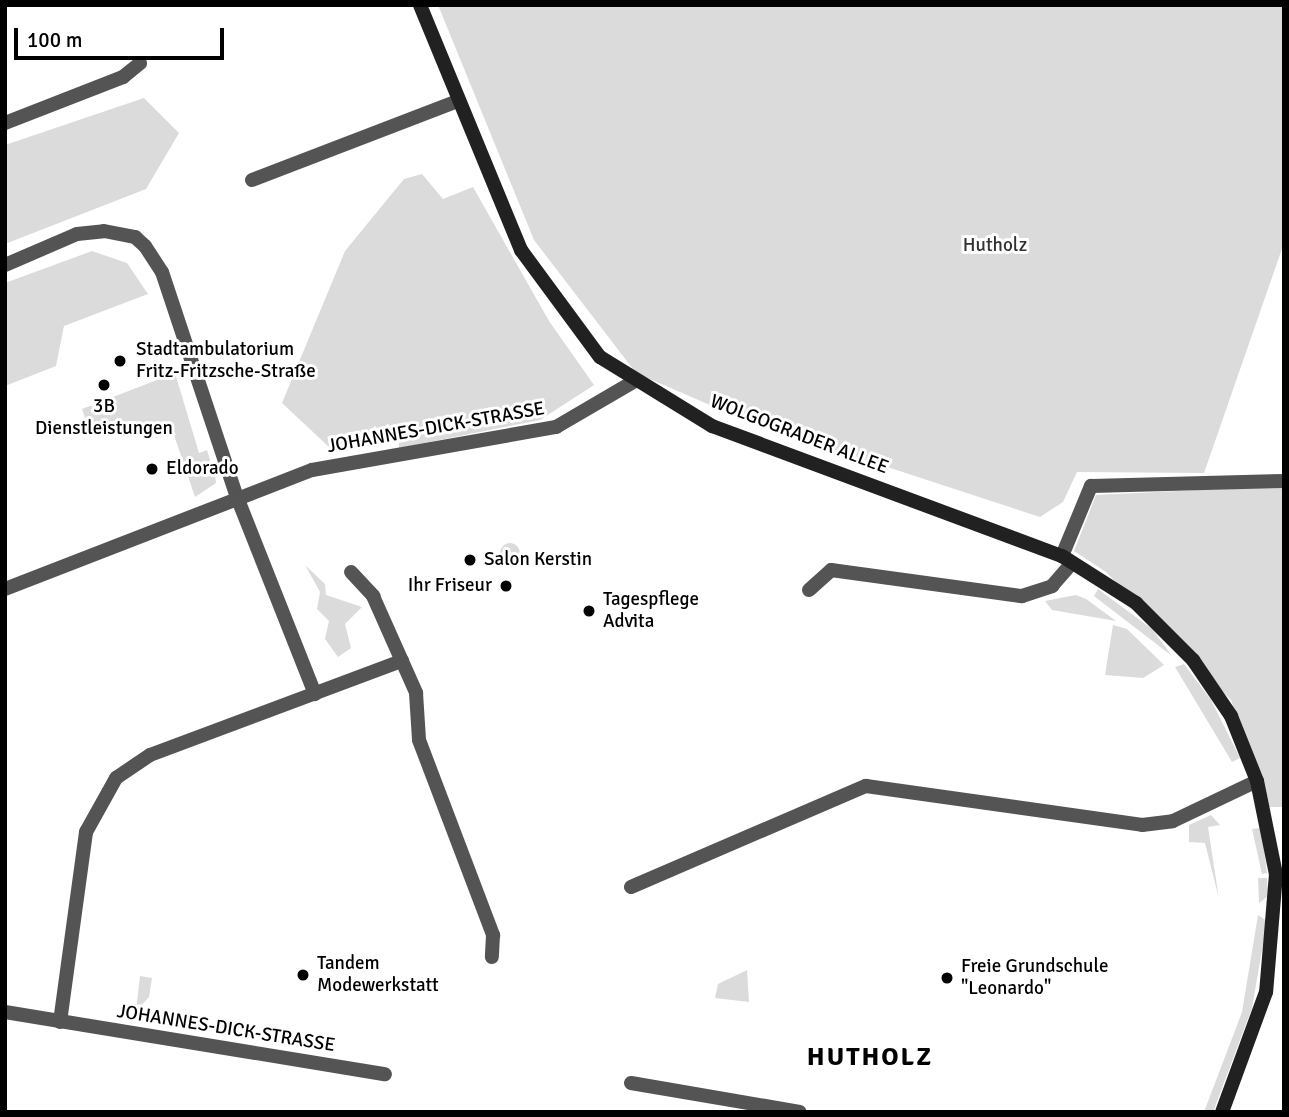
<!DOCTYPE html>
<meta charset="utf-8">
<style>
body{margin:0}
#map{position:relative;width:1289px;height:1117px;overflow:hidden;background:#fff;font-family:Signika,sans-serif}
div>[style]{position:absolute}
.green>*{inset:0;background:#dbdbdb}
.round{border-radius:50%}
.street>*{height:14px;margin:-7px;padding:0 7px;transform-origin:7px;border-radius:7px;background:#545454}
.secondary>*{height:14px;margin:-7px;padding:0 7px;transform-origin:7px;border-radius:7px;background:#212121}
.dots>*{width:19px;height:19px;translate:-50% -50%;box-sizing:border-box;border:4px solid #fff;border-radius:50%}
span{translate:-50% -50%;white-space:nowrap;text-align:center;line-height:1.15;-webkit-text-stroke:6px #fff;paint-order:stroke}
.park-label{font-size:19px;color:#323232}
.poi-label{font-size:19px;color:#000}
.left{translate:0 -50%;text-align:left}
.right{translate:-100% -50%;text-align:right}
.street-label{font-size:19px;color:#000}
.district-label{font-size:26px;color:#000;font-weight:700;letter-spacing:2px}
.frame{position:absolute;inset:0;border:7px solid #000;pointer-events:none}
.scale{position:absolute;left:14px;top:28px;width:210px;height:32px;box-sizing:border-box;border:4px solid #000;border-top:0;padding-left:9px;font-size:21px;line-height:24px;white-space:nowrap;color:#000;-webkit-text-stroke:5px #fff;paint-order:stroke}
</style>
<div id="map">
<div class="green">
<i style="clip-path:polygon(438px 5px,1284px 5px,1284px 243px,1204px 473px,1077px 472px,1063px 502px,1040px 517px,747px 421px,636px 373px,534px 240px)"></i>
<i style="clip-path:polygon(144px 98px,179px 133px,146px 189px,5px 244px,5px 145px)"></i>
<i style="clip-path:polygon(422px 174px,443px 199px,473px 187px,549px 321px,594px 385px,540px 420px,399px 448px,398px 436px,329px 447px,282px 403px,345px 251px,404px 179px)"></i>
<i style="clip-path:polygon(92px 251px,127px 263px,148px 294px,64px 326px,56px 366px,5px 386px,5px 283px)"></i>
<i style="clip-path:polygon(175px 373px,199px 453px,207px 450px,210px 460px,206px 469px,215px 473px,216px 483px,195px 497px,173px 432px,156px 438px,150px 422px,110px 436px,88px 427px,82px 409px)"></i>
<i style="clip-path:polygon(1284px 486px,1284px 807px,1268px 807px,1231px 700px,1106px 572px,1074px 551px,1096px 495px)"></i>
<i class="round" style="left:500px;top:543px;width:20px;height:20px"></i>
<i style="clip-path:polygon(305px 565px,325px 584px,326px 595px,362px 607px,345px 624px,351px 648px,338px 657px,325px 639px,329px 621px,317px 609px,320px 592px)"></i>
<i style="clip-path:polygon(1098px 589px,1152px 629px,1172px 656px,1094px 596px)"></i>
<i style="clip-path:polygon(1076px 595px,1086px 599px,1116px 621px,1052px 610px,1045px 601px)"></i>
<i style="clip-path:polygon(1113px 625px,1127px 629px,1164px 665px,1143px 678px,1105px 675px)"></i>
<i style="clip-path:polygon(1184px 664px,1211px 700px,1240px 758px,1232px 762px,1175px 667px)"></i>
<i style="clip-path:polygon(1211px 815px,1220px 825px,1208px 827px,1219px 899px,1205px 843px,1189px 842px,1189px 825px)"></i>
<i style="clip-path:polygon(1261px 828px,1267px 873px,1262px 874px,1252px 829px)"></i>
<i style="clip-path:polygon(1258px 878px,1267px 878px,1268px 896px,1259px 903px)"></i>
<i style="clip-path:polygon(1258px 915px,1267px 921px,1252px 1008px,1213px 1112px,1204px 1112px,1242px 1012px)"></i>
<i style="clip-path:polygon(747px 970px,749px 1002px,715px 998px,718px 984px)"></i>
<i style="clip-path:polygon(140px 976px,152px 978px,149px 997px,136px 1011px)"></i>
</div>
<div class="street">
<i style="left:5px;top:123px;width:127px;rotate:-21.3deg"></i>
<i style="left:123px;top:77px;width:22px;rotate:-39deg"></i>
<i style="left:252px;top:180px;width:221px;rotate:-21deg"></i>
<i style="left:5px;top:265px;width:78px;rotate:-23.3deg"></i>
<i style="left:77px;top:234px;width:27px;rotate:-6deg"></i>
<i style="left:104px;top:231px;width:32px;rotate:11deg"></i>
<i style="left:135px;top:237px;width:13px;rotate:42deg"></i>
<i style="left:145px;top:246px;width:31px;rotate:57deg"></i>
<i style="left:162px;top:272px;width:237px;rotate:71.6deg"></i>
<i style="left:237px;top:497px;width:212px;rotate:68.4deg"></i>
<i style="left:1062px;top:556px;width:76px;rotate:-67.5deg"></i>
<i style="left:1091px;top:486px;width:193px;rotate:-1.5deg"></i>
<i style="left:351px;top:572px;width:33px;rotate:47deg"></i>
<i style="left:373px;top:596px;width:71px;rotate:66deg"></i>
<i style="left:5px;top:589px;width:329px;rotate:-21.2deg"></i>
<i style="left:312px;top:470px;width:248px;rotate:-10deg"></i>
<i style="left:556px;top:427px;width:89px;rotate:-30.3deg"></i>
<i style="left:809px;top:590px;width:30px;rotate:-42deg"></i>
<i style="left:831px;top:570px;width:193px;rotate:7.8deg"></i>
<i style="left:1022px;top:596px;width:32px;rotate:-18deg"></i>
<i style="left:1052px;top:586px;width:30px;rotate:-49deg"></i>
<i style="left:631px;top:887px;width:256px;rotate:-23.3deg"></i>
<i style="left:866px;top:786px;width:279px;rotate:8deg"></i>
<i style="left:1142px;top:825px;width:31px;rotate:-7deg"></i>
<i style="left:1173px;top:821px;width:93px;rotate:-25.5deg"></i>
<i style="left:5px;top:1012px;width:385px;rotate:9.3deg"></i>
<i style="left:60px;top:1022px;width:192px;rotate:-82.2deg"></i>
<i style="left:86px;top:832px;width:62px;rotate:-60.9deg"></i>
<i style="left:116px;top:778px;width:41px;rotate:-34.1deg"></i>
<i style="left:150px;top:755px;width:269px;rotate:-20.5deg"></i>
<i style="left:402px;top:661px;width:35px;rotate:66deg"></i>
<i style="left:416px;top:693px;width:47px;rotate:86.3deg"></i>
<i style="left:419px;top:740px;width:209px;rotate:69.2deg"></i>
<i style="left:493px;top:935px;width:22px;rotate:93deg"></i>
<i style="left:631px;top:1083px;width:171px;rotate:9.7deg"></i>
</div>
<div class="secondary">
<i style="left:420px;top:5px;width:265px;rotate:67.6deg"></i>
<i style="left:521px;top:250px;width:133px;rotate:53.6deg"></i>
<i style="left:600px;top:357px;width:132px;rotate:31.6deg"></i>
<i style="left:712px;top:426px;width:373px;rotate:20.4deg"></i>
<i style="left:1062px;top:556px;width:88px;rotate:32.4deg"></i>
<i style="left:1136px;top:603px;width:81px;rotate:45deg"></i>
<i style="left:1193px;top:660px;width:68px;rotate:55.8deg"></i>
<i style="left:1231px;top:716px;width:70px;rotate:68.2deg"></i>
<i style="left:1257px;top:781px;width:95px;rotate:78.5deg"></i>
<i style="left:1276px;top:874px;width:118px;rotate:94.8deg"></i>
<i style="left:1266px;top:992px;width:128px;rotate:110.1deg"></i>
</div>
<div class="dots">
<i style="left:120px;top:361px;background:#000"></i>
<i style="left:104px;top:385px;background:#000"></i>
<i style="left:152px;top:469px;background:#000"></i>
<i style="left:470px;top:560px;background:#000"></i>
<i style="left:506px;top:586px;background:#000"></i>
<i style="left:589px;top:611px;background:#000"></i>
<i style="left:303px;top:975px;background:#000"></i>
<i style="left:947px;top:978px;background:#000"></i>
</div>
<div class="park-label">
<span style="left:995px;top:246px">Hutholz</span>
</div>
<div class="poi-label">
<span class="left" style="left:136px;top:361px">Stadtambulatorium<br>Fritz-Fritzsche-Straße</span>
<span style="left:104px;top:418px">3B<br>Dienstleistungen</span>
<span class="left" style="left:166px;top:469px">Eldorado</span>
<span class="left" style="left:484px;top:560px">Salon Kerstin</span>
<span class="right" style="left:492px;top:586px">Ihr Friseur</span>
<span class="left" style="left:603px;top:611px">Tagespflege<br>Advita</span>
<span class="left" style="left:317px;top:975px">Tandem<br>Modewerkstatt</span>
<span class="left" style="left:961px;top:978px">Freie Grundschule<br>"Leonardo"</span>
</div>
<div class="street-label">
<span style="left:436px;top:428px;rotate:-10deg">JOHANNES-DICK-STRASSE</span>
<span style="left:799px;top:435px;rotate:21deg">WOLGOGRADER ALLEE</span>
<span style="left:226px;top:1029px;rotate:9deg">JOHANNES-DICK-STRASSE</span>
</div>
<div class="district-label">
<span style="left:870px;top:1058px">HUTHOLZ</span>
</div>
<div class="frame"></div>
<div class="scale">100 m</div>
</div>
